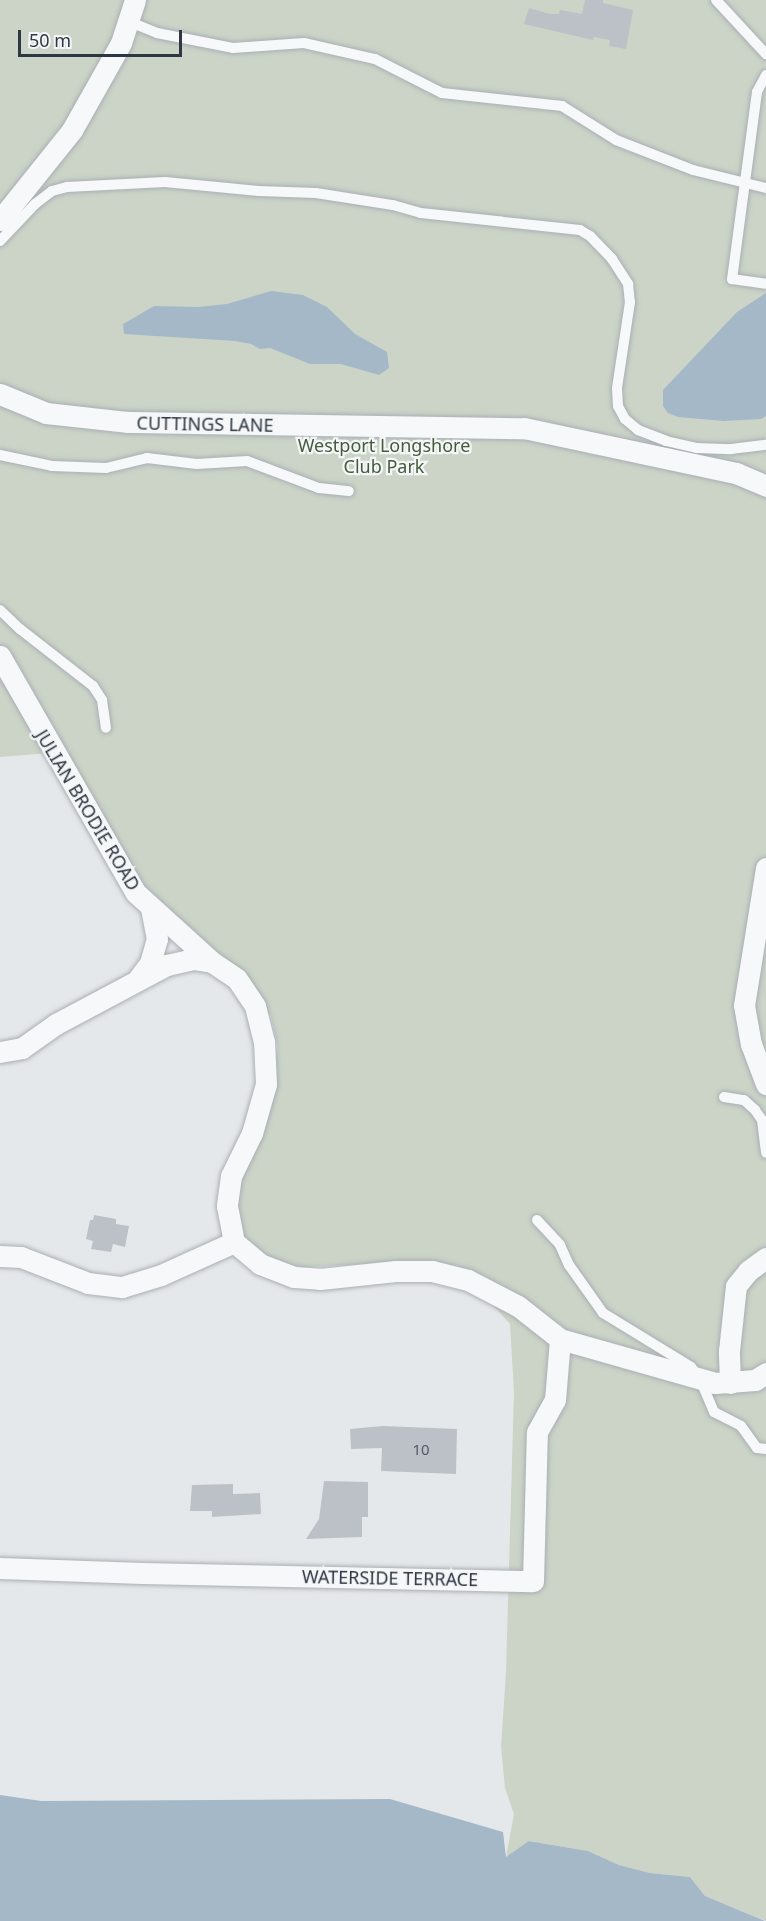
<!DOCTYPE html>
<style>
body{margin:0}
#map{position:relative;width:766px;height:1921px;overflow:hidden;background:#e5e8eb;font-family:"Noto Sans",sans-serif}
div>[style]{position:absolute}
.green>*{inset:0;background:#cbd4c7}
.water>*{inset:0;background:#a4b8c7}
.building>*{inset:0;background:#bcc1c7}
.roads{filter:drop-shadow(0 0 2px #aaafb5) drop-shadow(0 0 2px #aaafb5)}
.service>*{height:10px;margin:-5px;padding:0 5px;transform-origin:5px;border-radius:5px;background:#f7f8f9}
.minor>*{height:21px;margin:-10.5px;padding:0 10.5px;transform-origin:10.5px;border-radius:10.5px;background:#f7f8f9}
span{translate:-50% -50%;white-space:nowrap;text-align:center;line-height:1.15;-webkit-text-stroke:4.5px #f4f6f8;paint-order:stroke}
.number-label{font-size:15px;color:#525a63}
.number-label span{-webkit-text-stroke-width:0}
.street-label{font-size:18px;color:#2e3742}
.park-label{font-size:18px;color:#455c3c}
.scale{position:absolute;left:18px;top:30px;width:164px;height:27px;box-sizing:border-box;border:3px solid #2e3742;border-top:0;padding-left:8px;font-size:18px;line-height:21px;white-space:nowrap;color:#2e3742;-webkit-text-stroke:4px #f4f6f8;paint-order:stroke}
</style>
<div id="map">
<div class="green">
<i style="clip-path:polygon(0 0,766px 0,766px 1921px,705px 1896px,690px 1877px,650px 1873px,619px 1865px,588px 1851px,530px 1841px,506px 1857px,514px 1814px,505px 1788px,501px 1747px,506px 1672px,514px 1392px,510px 1324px,470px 1280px,409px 1262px,302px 1267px,269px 1262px,241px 1235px,235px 1212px,240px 1184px,264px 1129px,278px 1048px,271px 1016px,147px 890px,62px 752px,0 757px)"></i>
</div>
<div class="water">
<i style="clip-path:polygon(271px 291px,303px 295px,327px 307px,355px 334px,387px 352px,389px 368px,379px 375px,341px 364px,310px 364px,270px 348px,260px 349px,251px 344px,235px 341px,124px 334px,123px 324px,154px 306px,198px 307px,227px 304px)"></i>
<i style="clip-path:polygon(766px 293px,766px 416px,761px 419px,724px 421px,678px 417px,668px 413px,663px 406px,663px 390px,737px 312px)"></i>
<i style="clip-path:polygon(0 1795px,41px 1801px,390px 1799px,503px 1832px,506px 1857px,529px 1841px,588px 1851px,619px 1865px,650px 1873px,690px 1877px,705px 1896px,765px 1921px,0 1921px)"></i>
</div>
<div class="building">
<i style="clip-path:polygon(585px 0,603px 0,603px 3px,633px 10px,626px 49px,609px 46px,610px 40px,594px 37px,593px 40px,524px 24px,529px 8px,550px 14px,559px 14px,560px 10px,582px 14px)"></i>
<i style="clip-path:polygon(94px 1215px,116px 1219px,116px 1224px,129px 1226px,125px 1247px,113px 1244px,111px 1252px,91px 1249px,93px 1241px,86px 1239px,90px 1220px,93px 1220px)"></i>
<i style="clip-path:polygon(383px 1426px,457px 1429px,456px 1474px,381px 1471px,382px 1448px,351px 1449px,350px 1429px)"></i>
<i style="clip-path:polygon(324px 1481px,368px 1482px,368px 1517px,362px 1517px,362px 1537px,306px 1539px,319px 1519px)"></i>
<i style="clip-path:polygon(233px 1484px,233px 1494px,260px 1493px,261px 1514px,212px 1517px,212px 1511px,190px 1511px,192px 1485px)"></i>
</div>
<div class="roads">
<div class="service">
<i style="left:716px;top:0;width:74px;rotate:47.2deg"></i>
<i style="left:130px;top:22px;width:29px;rotate:22deg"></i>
<i style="left:157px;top:33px;width:77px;rotate:11.2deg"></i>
<i style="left:233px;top:48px;width:71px;rotate:-4deg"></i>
<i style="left:304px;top:43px;width:73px;rotate:12.7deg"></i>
<i style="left:375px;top:59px;width:75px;rotate:26.9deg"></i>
<i style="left:442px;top:93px;width:121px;rotate:6.2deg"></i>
<i style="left:562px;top:106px;width:64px;rotate:32.2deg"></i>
<i style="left:616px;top:140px;width:83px;rotate:21.3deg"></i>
<i style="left:693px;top:170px;width:75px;rotate:13.9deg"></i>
<i style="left:766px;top:75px;width:19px;rotate:118deg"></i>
<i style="left:757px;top:92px;width:189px;rotate:97.6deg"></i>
<i style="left:732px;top:279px;width:34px;rotate:8deg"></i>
<i style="left:0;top:241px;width:51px;rotate:-46.6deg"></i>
<i style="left:35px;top:204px;width:21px;rotate:-37deg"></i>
<i style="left:52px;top:191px;width:16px;rotate:-15deg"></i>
<i style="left:67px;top:187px;width:98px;rotate:-2.9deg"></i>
<i style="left:165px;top:182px;width:94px;rotate:5.5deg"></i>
<i style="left:259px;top:191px;width:57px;rotate:2deg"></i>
<i style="left:316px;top:193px;width:78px;rotate:8.9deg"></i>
<i style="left:393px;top:205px;width:29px;rotate:16deg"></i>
<i style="left:421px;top:213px;width:160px;rotate:6.1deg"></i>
<i style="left:580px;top:230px;width:12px;rotate:31deg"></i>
<i style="left:590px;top:236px;width:32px;rotate:46deg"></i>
<i style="left:612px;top:259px;width:30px;rotate:57deg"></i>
<i style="left:628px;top:284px;width:18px;rotate:84deg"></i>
<i style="left:630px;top:302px;width:87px;rotate:98.6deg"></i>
<i style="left:617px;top:388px;width:18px;rotate:87deg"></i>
<i style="left:618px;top:406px;width:15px;rotate:62deg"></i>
<i style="left:625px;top:419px;width:17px;rotate:40deg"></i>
<i style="left:638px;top:430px;width:30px;rotate:21deg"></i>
<i style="left:666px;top:441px;width:32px;rotate:13deg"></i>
<i style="left:697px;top:448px;width:34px;rotate:2deg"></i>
<i style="left:731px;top:449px;width:35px;rotate:-7deg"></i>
<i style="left:0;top:455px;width:53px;rotate:11.9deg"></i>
<i style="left:52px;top:466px;width:54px;rotate:2.1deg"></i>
<i style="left:106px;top:468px;width:42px;rotate:-13.7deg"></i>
<i style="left:147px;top:458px;width:50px;rotate:6.8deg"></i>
<i style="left:197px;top:464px;width:50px;rotate:-3.4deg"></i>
<i style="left:247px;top:461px;width:77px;rotate:20.6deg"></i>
<i style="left:319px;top:488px;width:30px;rotate:6deg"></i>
<i style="left:0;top:610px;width:28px;rotate:44deg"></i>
<i style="left:20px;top:629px;width:93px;rotate:38deg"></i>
<i style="left:93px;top:686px;width:17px;rotate:57deg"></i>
<i style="left:102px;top:700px;width:28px;rotate:82deg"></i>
<i style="left:724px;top:1097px;width:20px;rotate:9deg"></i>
<i style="left:744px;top:1100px;width:15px;rotate:42deg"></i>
<i style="left:755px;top:1110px;width:12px;rotate:55deg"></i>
<i style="left:762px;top:1120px;width:33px;rotate:83deg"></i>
<i style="left:537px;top:1220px;width:34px;rotate:47deg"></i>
<i style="left:560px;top:1245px;width:22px;rotate:66deg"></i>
<i style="left:569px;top:1265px;width:59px;rotate:54.7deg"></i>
<i style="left:603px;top:1313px;width:103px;rotate:31.5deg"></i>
<i style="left:691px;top:1367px;width:15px;rotate:53deg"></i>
<i style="left:700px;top:1379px;width:36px;rotate:67deg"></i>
<i style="left:714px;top:1412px;width:30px;rotate:27deg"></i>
<i style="left:741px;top:1426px;width:27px;rotate:54deg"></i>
<i style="left:757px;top:1448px;width:9px;rotate:6deg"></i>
</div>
<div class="minor">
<i style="left:0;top:220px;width:115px;rotate:-51.3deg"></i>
<i style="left:72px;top:130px;width:100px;rotate:-60.6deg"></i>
<i style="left:121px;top:43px;width:45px;rotate:-72deg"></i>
<i style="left:0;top:394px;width:50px;rotate:22.4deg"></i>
<i style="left:46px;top:413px;width:81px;rotate:6.3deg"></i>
<i style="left:127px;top:422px;width:397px;rotate:0.9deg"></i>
<i style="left:524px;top:428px;width:217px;rotate:12deg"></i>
<i style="left:736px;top:473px;width:33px;rotate:23deg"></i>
<i style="left:0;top:656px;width:273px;rotate:60.2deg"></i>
<i style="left:136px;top:893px;width:103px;rotate:42.2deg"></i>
<i style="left:212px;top:962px;width:30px;rotate:34deg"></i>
<i style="left:237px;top:979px;width:32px;rotate:56deg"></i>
<i style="left:255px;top:1006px;width:36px;rotate:76deg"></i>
<i style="left:264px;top:1041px;width:43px;rotate:87.3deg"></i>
<i style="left:266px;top:1084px;width:51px;rotate:105.9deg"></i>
<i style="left:252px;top:1133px;width:48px;rotate:116deg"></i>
<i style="left:231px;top:1176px;width:30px;rotate:98deg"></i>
<i style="left:227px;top:1206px;width:37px;rotate:79deg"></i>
<i style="left:234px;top:1242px;width:34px;rotate:40deg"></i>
<i style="left:260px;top:1264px;width:36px;rotate:21deg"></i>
<i style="left:294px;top:1277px;width:26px;rotate:4deg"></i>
<i style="left:320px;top:1279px;width:76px;rotate:-6deg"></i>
<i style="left:396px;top:1271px;width:36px"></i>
<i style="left:432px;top:1271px;width:37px;rotate:14deg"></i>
<i style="left:468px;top:1280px;width:56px;rotate:27.5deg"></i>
<i style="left:518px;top:1306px;width:53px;rotate:38.2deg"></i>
<i style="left:560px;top:1339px;width:161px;rotate:15.8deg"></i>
<i style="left:715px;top:1383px;width:40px;rotate:-4.3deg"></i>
<i style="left:755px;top:1380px;width:13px;rotate:-32deg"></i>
<i style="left:766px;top:868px;width:139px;rotate:99.1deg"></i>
<i style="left:744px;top:1005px;width:40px;rotate:80deg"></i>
<i style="left:751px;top:1044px;width:43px;rotate:69.4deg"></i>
<i style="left:138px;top:979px;width:20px;rotate:-53deg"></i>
<i style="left:150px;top:963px;width:25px;rotate:-74deg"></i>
<i style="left:157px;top:939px;width:32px;rotate:-101deg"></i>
<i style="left:0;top:1052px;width:22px;rotate:-10deg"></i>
<i style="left:22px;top:1048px;width:42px;rotate:-35.2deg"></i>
<i style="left:56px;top:1024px;width:126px;rotate:-28deg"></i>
<i style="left:167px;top:965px;width:27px;rotate:-13deg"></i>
<i style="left:193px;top:959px;width:19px;rotate:9deg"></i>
<i style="left:0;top:1256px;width:21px;rotate:3deg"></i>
<i style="left:21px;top:1257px;width:72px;rotate:21.2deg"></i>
<i style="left:88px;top:1283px;width:34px;rotate:7deg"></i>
<i style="left:122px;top:1287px;width:41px;rotate:-17.1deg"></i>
<i style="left:161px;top:1275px;width:80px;rotate:-24.3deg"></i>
<i style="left:730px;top:1383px;width:32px;rotate:-92deg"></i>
<i style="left:729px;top:1351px;width:65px;rotate:-83.9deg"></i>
<i style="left:736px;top:1286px;width:19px;rotate:-51deg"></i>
<i style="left:748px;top:1271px;width:22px;rotate:-36deg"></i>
<i style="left:0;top:1568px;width:142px;rotate:2deg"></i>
<i style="left:142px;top:1573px;width:391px;rotate:1.2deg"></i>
<i style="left:533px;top:1581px;width:149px;rotate:-88.5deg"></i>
<i style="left:537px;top:1432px;width:37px;rotate:-61deg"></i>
<i style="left:555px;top:1400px;width:61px;rotate:-85.3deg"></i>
</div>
</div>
<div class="number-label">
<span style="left:421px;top:1450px">10</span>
</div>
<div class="street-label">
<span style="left:205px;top:424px;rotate:1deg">CUTTINGS LANE</span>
<span style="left:88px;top:810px;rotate:59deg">JULIAN BRODIE ROAD</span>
<span style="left:390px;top:1578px;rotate:1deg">WATERSIDE TERRACE</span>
</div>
<div class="park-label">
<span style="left:384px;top:456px">Westport Longshore<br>Club Park</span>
</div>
<div class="scale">50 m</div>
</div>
